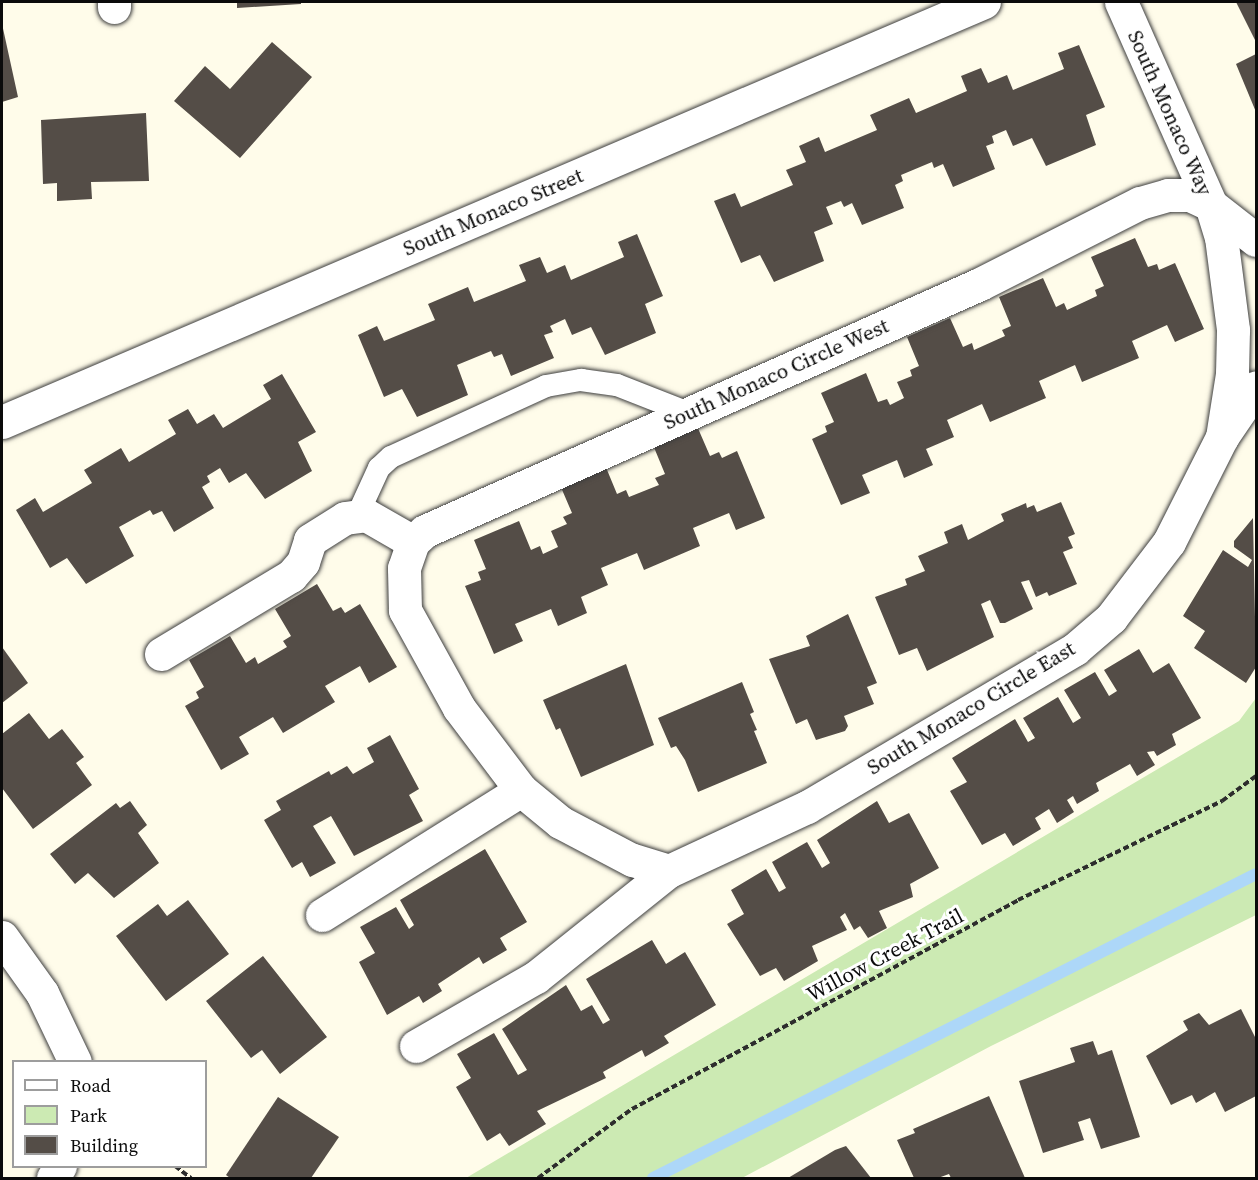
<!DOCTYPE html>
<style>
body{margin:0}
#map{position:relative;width:1258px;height:1180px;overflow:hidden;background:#fffcea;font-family:"Source Serif 4",serif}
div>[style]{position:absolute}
.green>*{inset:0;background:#cceab3}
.stream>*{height:12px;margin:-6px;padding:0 6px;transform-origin:6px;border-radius:6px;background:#add7f8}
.building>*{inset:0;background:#544d47}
.path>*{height:4px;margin-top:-2px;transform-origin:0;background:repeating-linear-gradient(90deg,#2d2d2d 0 6px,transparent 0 9px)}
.roads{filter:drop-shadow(0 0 2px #3e3e3e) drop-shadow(0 0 2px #3e3e3e)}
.service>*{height:22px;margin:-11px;padding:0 11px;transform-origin:11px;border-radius:11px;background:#fff}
.minor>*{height:33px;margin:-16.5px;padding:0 16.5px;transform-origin:16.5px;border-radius:16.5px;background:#fff}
span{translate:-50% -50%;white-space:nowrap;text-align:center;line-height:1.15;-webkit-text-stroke:6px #fff;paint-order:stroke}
.street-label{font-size:21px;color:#0b0b0b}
.frame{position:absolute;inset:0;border:3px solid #0b0b0b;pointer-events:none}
.legend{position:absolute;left:12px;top:1060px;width:195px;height:108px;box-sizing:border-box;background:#fff;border:2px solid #9d9d9d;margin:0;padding:8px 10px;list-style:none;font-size:18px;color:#0b0b0b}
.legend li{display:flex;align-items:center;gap:12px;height:30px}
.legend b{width:30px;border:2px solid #9d9d9d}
</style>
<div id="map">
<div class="green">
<i style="clip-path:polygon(1256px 698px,1256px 915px,991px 1046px,742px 1178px,466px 1178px,1239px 721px)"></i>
</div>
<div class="stream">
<i style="left:653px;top:1178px;width:675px;rotate:-26.75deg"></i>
</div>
<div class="building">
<i style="clip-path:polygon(237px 2px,301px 2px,301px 4px,237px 8px)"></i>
<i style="clip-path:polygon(1236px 2px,1256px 2px,1256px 42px)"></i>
<i style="clip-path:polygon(2px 24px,18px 97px,2px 102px)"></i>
<i style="clip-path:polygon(272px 42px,312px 77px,240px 158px,174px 101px,205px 66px,230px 89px)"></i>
<i style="clip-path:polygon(1079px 45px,1105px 107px,1086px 115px,1096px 145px,1046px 166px,1032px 138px,1013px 146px,1006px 130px,992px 136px,994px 143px,986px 146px,995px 169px,953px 187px,943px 164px,934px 168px,932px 162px,901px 175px,903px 181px,895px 185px,904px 208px,862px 225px,852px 203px,844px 207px,841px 201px,826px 207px,833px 224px,814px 232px,824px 261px,774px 282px,760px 255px,741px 263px,714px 201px,735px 193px,741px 207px,793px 185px,786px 170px,806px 162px,799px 146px,819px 137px,825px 152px,877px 130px,870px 115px,909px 98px,916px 113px,967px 91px,961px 76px,981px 68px,988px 83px,1007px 75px,1013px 90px,1064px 69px,1058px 53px)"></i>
<i style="clip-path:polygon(1256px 54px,1256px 112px,1236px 64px)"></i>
<i style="clip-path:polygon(146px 113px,149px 181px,91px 182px,92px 199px,57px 201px,57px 183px,43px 184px,41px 120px)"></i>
<i style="clip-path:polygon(637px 234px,663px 296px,645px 304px,656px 333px,605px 355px,591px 327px,572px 335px,565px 319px,550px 326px,553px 332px,544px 335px,554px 358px,511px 376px,502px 354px,494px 357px,491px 351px,457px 365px,468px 395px,417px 417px,402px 389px,384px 397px,358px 335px,377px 326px,384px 341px,435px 320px,428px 304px,468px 287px,474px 302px,526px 281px,519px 265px,540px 257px,547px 273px,565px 265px,571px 280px,624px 257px,618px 242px)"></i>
<i style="clip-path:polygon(1135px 238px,1148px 267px,1157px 264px,1159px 270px,1175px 263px,1204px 329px,1175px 342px,1167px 325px,1132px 341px,1139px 358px,1082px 382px,1075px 365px,1039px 381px,1046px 398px,990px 422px,982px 404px,947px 420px,954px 437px,926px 449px,933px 465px,904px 478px,897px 460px,862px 475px,870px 493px,841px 505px,812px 439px,827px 432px,825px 426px,834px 422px,821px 393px,866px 373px,878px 402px,887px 399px,890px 405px,904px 398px,897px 382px,912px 376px,910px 370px,919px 366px,907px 337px,950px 318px,963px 347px,972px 343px,974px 350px,1005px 336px,1002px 330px,1011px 326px,999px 297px,1043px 278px,1056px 307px,1064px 303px,1067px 310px,1097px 296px,1095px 290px,1104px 286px,1091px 257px)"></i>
<i style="clip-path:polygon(282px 374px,316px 432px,298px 442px,312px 471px,265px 499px,246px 473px,229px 483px,220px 468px,207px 476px,210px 482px,202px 487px,214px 508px,174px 532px,162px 511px,153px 515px,150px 510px,119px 527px,134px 556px,86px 584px,67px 558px,50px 568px,16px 510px,35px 498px,43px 512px,92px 483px,84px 470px,121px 448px,129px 462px,176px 434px,168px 420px,188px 409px,197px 424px,214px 414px,223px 428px,271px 399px,263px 385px)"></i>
<i style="clip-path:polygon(697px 426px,710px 456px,719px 452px,722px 458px,737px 451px,765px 518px,736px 530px,729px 513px,693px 528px,700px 546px,644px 570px,637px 553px,601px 568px,608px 585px,581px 597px,587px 613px,558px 626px,551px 609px,515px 624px,523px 641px,494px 654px,465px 586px,481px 580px,478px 572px,486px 569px,474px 540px,519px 521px,531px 550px,540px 546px,543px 554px,558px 547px,551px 531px,567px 524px,563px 517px,572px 513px,560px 485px,605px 465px,617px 494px,626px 490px,629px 497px,659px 485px,655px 478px,665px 474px,653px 445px)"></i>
<i style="clip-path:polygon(1061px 502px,1075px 534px,1068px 537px,1073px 548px,1063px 552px,1077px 584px,1049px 596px,1047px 592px,1036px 597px,1029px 580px,1021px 582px,1033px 609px,1005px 623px,1000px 623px,990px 600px,981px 604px,994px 637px,927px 671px,917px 648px,899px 655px,875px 597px,907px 585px,905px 579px,925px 571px,918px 556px,948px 543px,944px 532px,962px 524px,968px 540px,1004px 521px,1001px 514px,1026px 503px,1027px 508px,1034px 505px,1037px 512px)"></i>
<i style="clip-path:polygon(1253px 518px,1256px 667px,1246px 683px,1194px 648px,1205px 631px,1183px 616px,1223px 550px,1248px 567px,1252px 560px,1234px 547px,1234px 541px)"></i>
<i style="clip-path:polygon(317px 584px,333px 611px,341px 607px,345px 613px,360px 604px,397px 667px,369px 683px,360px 666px,325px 686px,335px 702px,283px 733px,273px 717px,239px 737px,249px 754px,221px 770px,185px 706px,199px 698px,196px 692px,204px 687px,189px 660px,230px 636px,246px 663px,255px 657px,258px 664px,287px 647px,283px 641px,291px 636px,275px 609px)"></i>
<i style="clip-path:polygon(848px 614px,877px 683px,867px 687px,874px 704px,844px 716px,848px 726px,845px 731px,816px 740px,807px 719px,796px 724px,769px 659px,810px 646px,806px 636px)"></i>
<i style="clip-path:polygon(2px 647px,28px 683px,2px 703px)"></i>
<i style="clip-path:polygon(1139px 649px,1153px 673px,1169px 663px,1201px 718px,1172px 734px,1176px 745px,1157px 756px,1154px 751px,1147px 752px,1155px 765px,1137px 776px,1130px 764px,1096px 783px,1099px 791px,1077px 804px,1073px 796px,1067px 800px,1074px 812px,1057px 823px,1049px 809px,1035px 818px,1041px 829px,1013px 846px,1005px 833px,982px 845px,950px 791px,967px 782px,952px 758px,1015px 719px,1028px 742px,1035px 738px,1023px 718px,1058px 697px,1073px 723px,1081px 718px,1064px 690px,1095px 672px,1109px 696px,1117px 691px,1104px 670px)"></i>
<i style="clip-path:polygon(626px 664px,654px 745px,581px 777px,560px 728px,556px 730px,543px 700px)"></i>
<i style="clip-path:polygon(742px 682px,754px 712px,750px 714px,757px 730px,754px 731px,767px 763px,698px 792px,685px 760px,676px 746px,671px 748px,658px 718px)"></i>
<i style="clip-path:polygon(29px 713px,49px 739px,62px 729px,84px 757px,76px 763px,92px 785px,33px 829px,2px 788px,2px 734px)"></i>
<i style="clip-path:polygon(390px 735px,419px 789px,409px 795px,423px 821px,354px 856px,331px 816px,313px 826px,336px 863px,310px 877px,302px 862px,292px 868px,264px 820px,281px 810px,276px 801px,329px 771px,331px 775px,347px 766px,353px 774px,374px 762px,367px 748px)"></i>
<i style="clip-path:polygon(130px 801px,147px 825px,138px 833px,159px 863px,114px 898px,88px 873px,75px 884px,50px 854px,116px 803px,120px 808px)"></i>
<i style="clip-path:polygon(877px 801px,889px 823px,909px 813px,939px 868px,910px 884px,913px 897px,879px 911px,887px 928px,868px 938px,860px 926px,854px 930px,845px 913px,840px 917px,847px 930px,812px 946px,818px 961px,784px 981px,776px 968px,760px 976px,727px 924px,744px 914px,731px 890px,766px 869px,779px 892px,786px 888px,772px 862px,807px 842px,822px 868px,830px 863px,817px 840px)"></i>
<i style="clip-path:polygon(485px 849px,527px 922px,500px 938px,507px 950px,483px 964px,479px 957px,438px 984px,442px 991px,423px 1003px,419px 996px,387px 1015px,359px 962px,375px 953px,360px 927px,396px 907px,409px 929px,414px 925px,400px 900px)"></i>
<i style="clip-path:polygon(188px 900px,229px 954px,166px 1001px,116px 936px,158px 904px,167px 916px)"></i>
<i style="clip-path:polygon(652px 940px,666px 964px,685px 952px,716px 1005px,664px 1036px,669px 1043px,645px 1057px,642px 1050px,603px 1072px,606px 1078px,537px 1111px,546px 1124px,509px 1146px,500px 1133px,487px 1141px,456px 1087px,471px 1078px,457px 1054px,494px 1033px,518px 1075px,527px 1070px,502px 1029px,566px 985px,581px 1011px,592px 1005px,603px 1024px,610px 1020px,586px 979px)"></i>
<i style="clip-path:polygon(263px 956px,327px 1037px,280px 1074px,262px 1050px,251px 1058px,206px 1001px)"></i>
<i style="clip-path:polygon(1241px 1009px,1256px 1039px,1256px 1096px,1225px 1112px,1215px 1092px,1196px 1103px,1192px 1095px,1171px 1105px,1146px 1056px,1188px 1030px,1183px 1021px,1199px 1013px,1209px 1025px)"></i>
<i style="clip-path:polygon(1093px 1041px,1098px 1055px,1112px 1050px,1140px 1137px,1101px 1149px,1090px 1118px,1078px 1122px,1084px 1140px,1043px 1153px,1019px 1081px,1075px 1062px,1070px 1048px)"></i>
<i style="clip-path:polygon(989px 1096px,1025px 1178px,951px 1178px,949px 1174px,938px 1178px,914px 1178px,897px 1140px,915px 1133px,913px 1129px)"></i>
<i style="clip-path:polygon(278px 1097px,339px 1137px,311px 1178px,230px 1178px,226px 1175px)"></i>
<i style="clip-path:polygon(846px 1146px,871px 1178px,788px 1178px,835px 1150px)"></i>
</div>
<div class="path">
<i style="left:175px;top:1166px;width:20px;rotate:37deg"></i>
<i style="left:538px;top:1178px;width:117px;rotate:-36.3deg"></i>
<i style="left:632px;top:1109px;width:439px;rotate:-28.4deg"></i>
<i style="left:1018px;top:900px;width:227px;rotate:-25.9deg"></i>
<i style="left:1222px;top:801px;width:42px;rotate:-36.3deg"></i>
</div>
<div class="roads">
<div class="service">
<i style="left:357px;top:516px;width:53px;rotate:-65.4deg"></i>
<i style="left:379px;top:468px;width:16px;rotate:-43deg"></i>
<i style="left:391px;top:457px;width:170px;rotate:-24.6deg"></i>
<i style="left:546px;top:386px;width:36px;rotate:-10deg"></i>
<i style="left:581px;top:380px;width:36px;rotate:8deg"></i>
<i style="left:617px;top:385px;width:76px;rotate:21.5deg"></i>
</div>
<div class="minor">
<i style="left:1121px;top:2px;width:222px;rotate:66.1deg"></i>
<i style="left:1211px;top:205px;width:57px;rotate:37.9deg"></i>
<i style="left:114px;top:7px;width:5px;rotate:-90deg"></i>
<i style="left:2px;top:422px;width:1068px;rotate:-23.16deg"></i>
<i style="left:161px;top:654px;width:152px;rotate:-31deg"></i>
<i style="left:291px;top:576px;width:18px;rotate:-49deg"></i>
<i style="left:303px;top:562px;width:23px;rotate:-72deg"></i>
<i style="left:310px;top:540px;width:41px;rotate:-32.2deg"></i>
<i style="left:345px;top:518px;width:21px;rotate:-8deg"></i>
<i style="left:366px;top:515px;width:54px;rotate:29.9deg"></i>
<i style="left:669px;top:871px;width:39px;rotate:-163deg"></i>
<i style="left:632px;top:860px;width:81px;rotate:-152.2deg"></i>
<i style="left:560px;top:822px;width:50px;rotate:-140.6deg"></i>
<i style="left:521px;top:790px;width:103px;rotate:-127.1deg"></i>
<i style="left:459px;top:708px;width:112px;rotate:-118.9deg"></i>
<i style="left:405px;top:610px;width:42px;rotate:-91.4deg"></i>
<i style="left:404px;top:568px;width:28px;rotate:-71deg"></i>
<i style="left:413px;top:542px;width:16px;rotate:-43deg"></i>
<i style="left:425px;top:531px;width:607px;rotate:-23.99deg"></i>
<i style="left:980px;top:284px;width:179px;rotate:-26.9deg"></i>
<i style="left:1140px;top:203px;width:29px;rotate:-16deg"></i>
<i style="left:1168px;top:195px;width:22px"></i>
<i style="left:1190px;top:195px;width:23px;rotate:25deg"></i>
<i style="left:1211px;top:205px;width:34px;rotate:73deg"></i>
<i style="left:1221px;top:237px;width:94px;rotate:82.6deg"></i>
<i style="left:1233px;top:330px;width:44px;rotate:91.3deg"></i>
<i style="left:1232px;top:374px;width:64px;rotate:99deg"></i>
<i style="left:322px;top:915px;width:235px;rotate:-32.1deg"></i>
<i style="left:2px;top:937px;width:69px;rotate:54.5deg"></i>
<i style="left:42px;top:993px;width:76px;rotate:64.4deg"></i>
<i style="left:416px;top:1046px;width:138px;rotate:-29.9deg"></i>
<i style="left:536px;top:977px;width:170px;rotate:-38.6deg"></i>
<i style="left:669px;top:871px;width:152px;rotate:-24.9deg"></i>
<i style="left:807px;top:807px;width:311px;rotate:-30.5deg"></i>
<i style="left:1075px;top:649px;width:48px;rotate:-40.7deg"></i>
<i style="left:1111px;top:618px;width:96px;rotate:-52.7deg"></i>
<i style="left:1169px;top:542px;width:118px;rotate:-63.2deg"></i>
<i style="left:1222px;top:437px;width:60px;rotate:-55.8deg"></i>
<i style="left:53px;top:1178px;width:14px;rotate:-60deg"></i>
</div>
</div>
<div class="street-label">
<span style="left:1170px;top:113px;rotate:66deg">South Monaco Way</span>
<span style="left:493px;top:212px;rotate:-23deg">South Monaco Street</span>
<span style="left:776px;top:374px;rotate:-24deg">South Monaco Circle West</span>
<span style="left:971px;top:708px;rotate:-31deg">South Monaco Circle East</span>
<span style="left:885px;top:955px;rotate:-28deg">Willow Creek Trail</span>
</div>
<div class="frame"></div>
<ul class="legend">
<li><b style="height:8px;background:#fff"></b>Road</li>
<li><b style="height:16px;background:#cceab3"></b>Park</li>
<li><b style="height:16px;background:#544d47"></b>Building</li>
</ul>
</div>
